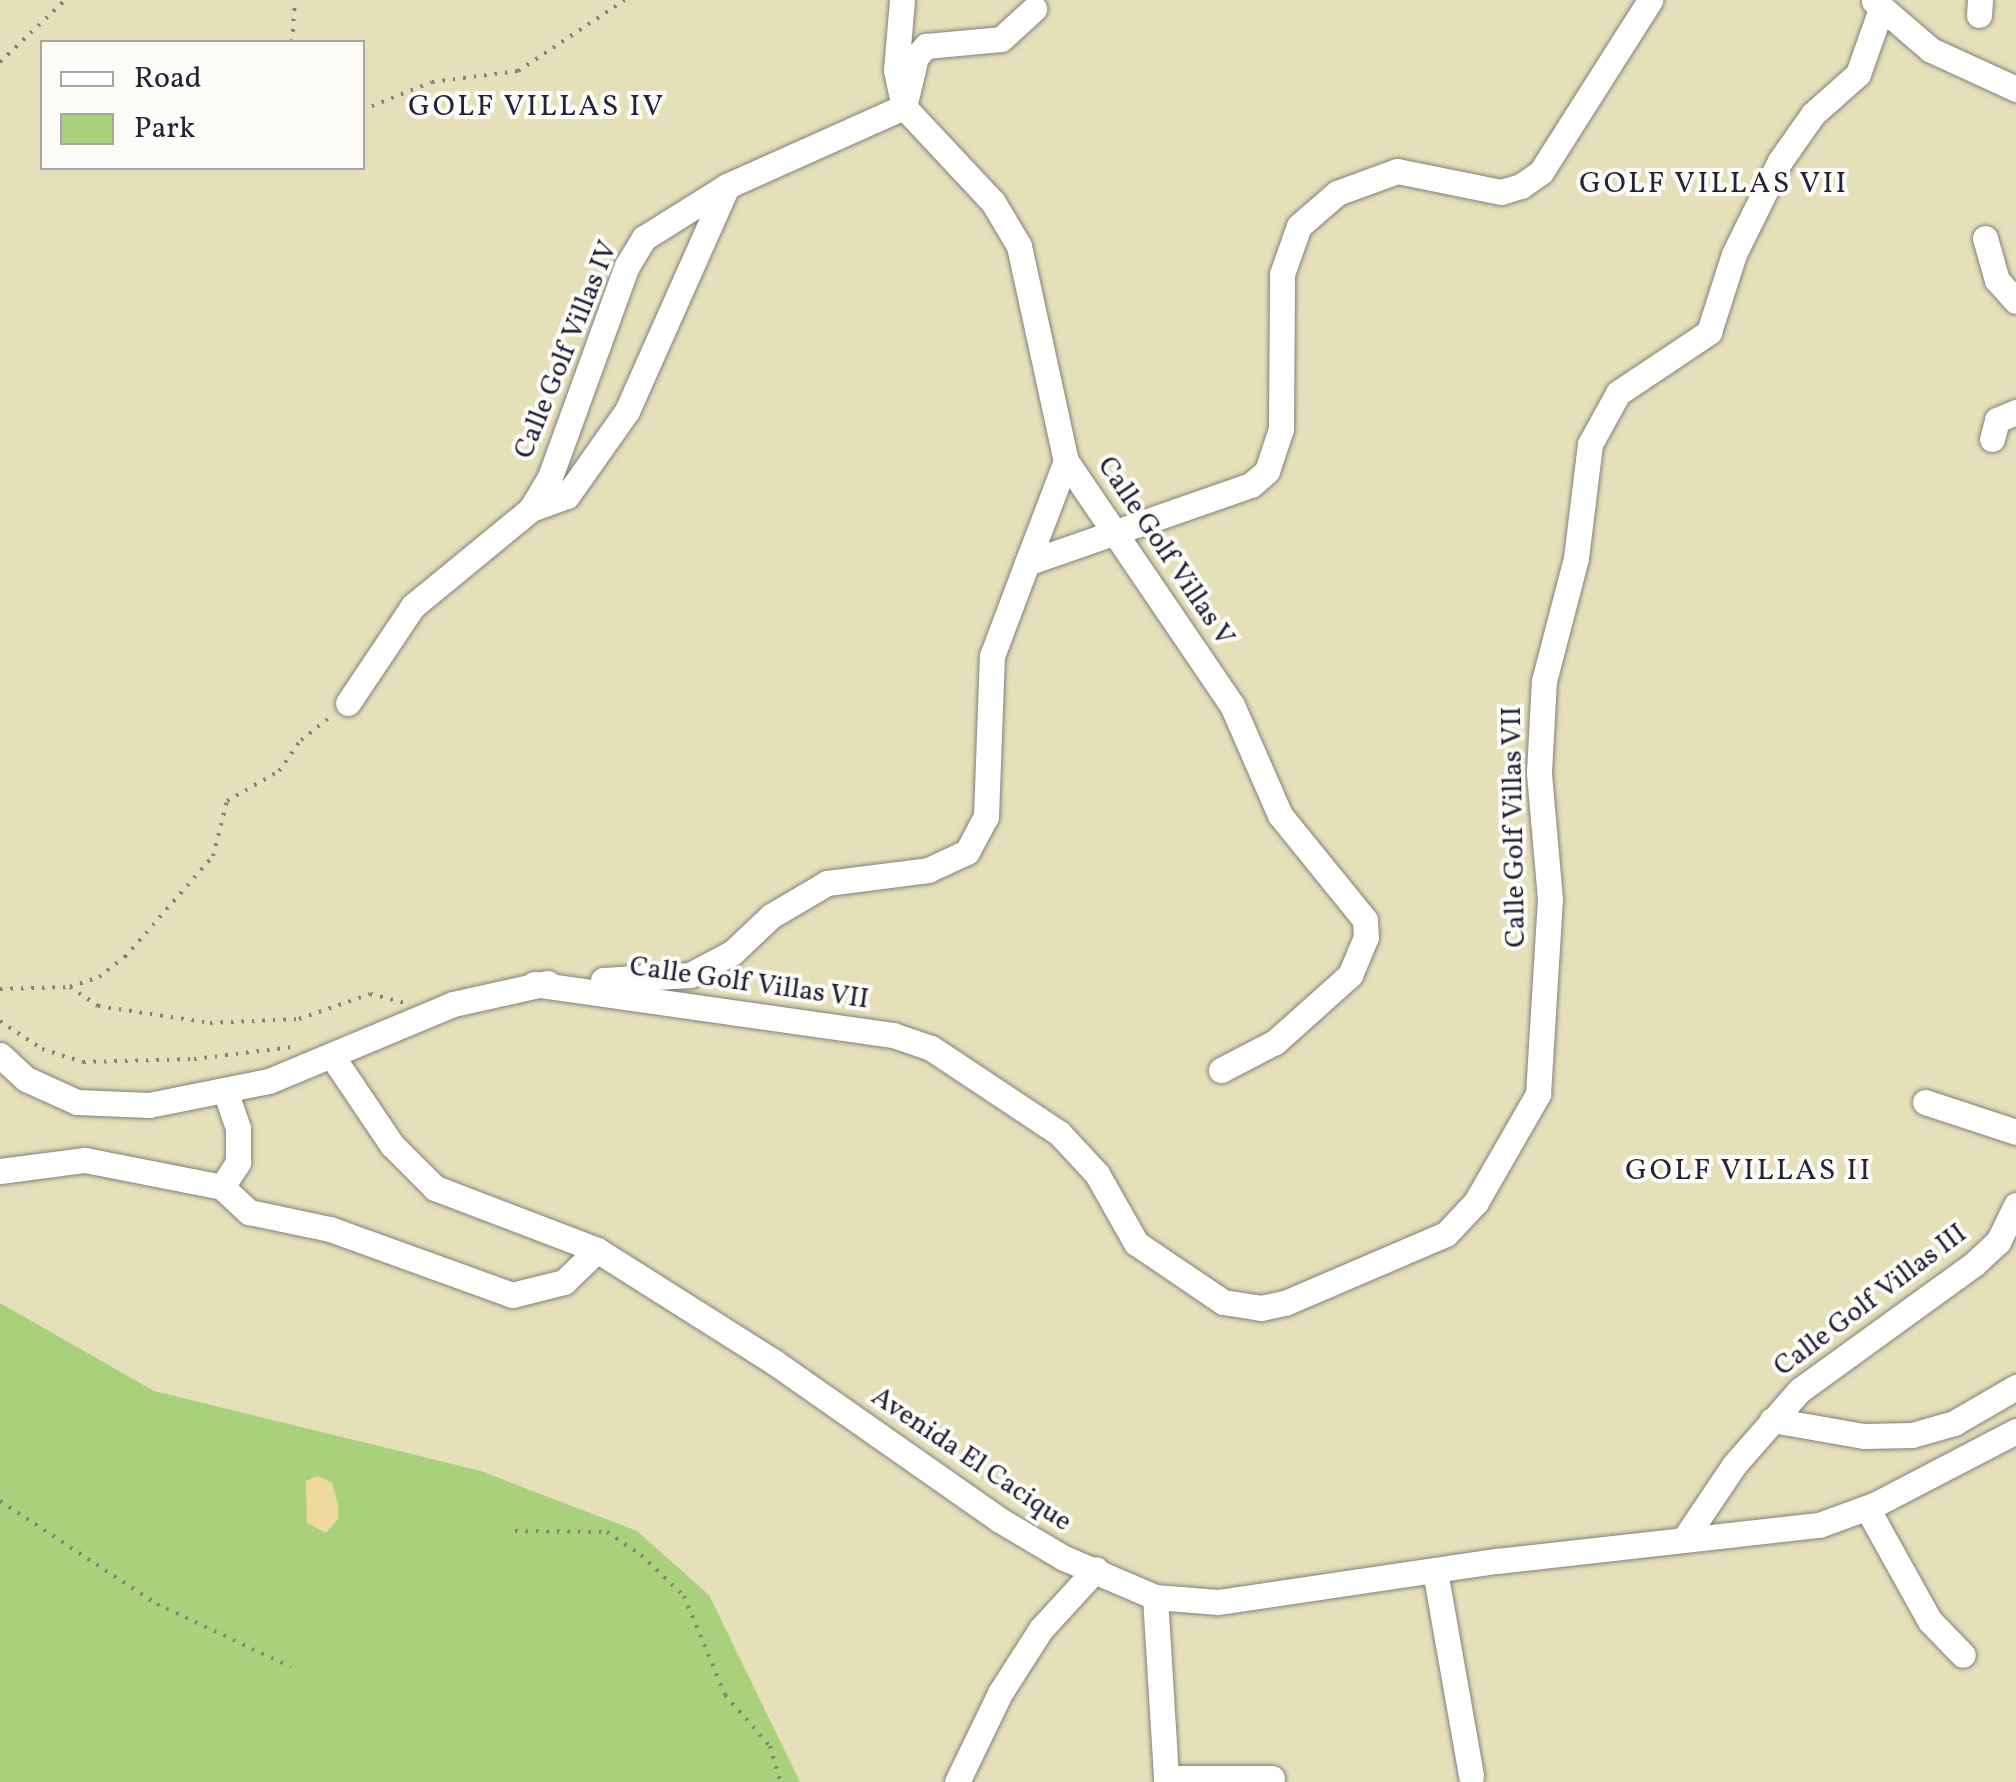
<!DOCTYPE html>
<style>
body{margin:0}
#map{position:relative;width:2016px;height:1782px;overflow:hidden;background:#e5dfba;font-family:Vollkorn,serif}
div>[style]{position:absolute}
.green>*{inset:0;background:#a9d17c}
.sand>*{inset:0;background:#eeda9e}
.path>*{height:4px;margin-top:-2px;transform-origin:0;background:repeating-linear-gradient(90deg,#84807a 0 2.5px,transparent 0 10.5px)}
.roads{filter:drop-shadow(0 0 2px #84807a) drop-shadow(0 0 2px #84807a)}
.minor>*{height:25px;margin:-12.5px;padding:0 12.5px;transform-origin:12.5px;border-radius:12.5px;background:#fff}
span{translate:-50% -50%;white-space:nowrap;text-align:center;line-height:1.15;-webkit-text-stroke:8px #fdfcf7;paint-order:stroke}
.street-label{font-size:28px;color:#22223b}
.neighbourhood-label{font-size:30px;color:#22223b;letter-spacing:2.5px}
.legend{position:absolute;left:40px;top:40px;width:325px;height:130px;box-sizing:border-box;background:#fdfcf7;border:2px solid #a5a5ac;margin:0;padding:12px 18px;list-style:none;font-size:30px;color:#22223b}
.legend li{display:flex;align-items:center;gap:20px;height:50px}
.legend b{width:50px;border:2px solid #a5a5ac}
</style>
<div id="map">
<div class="green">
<i style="clip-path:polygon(0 1303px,154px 1391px,481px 1471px,637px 1531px,709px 1595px,800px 1782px,0 1782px)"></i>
</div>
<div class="sand">
<i style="clip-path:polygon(318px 1476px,332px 1483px,338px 1504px,338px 1519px,326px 1533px,307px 1523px,306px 1481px)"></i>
</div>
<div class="path">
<i style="left:292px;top:42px;width:42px;rotate:-85.9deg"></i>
<i style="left:0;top:62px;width:90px;rotate:-43.6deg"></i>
<i style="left:362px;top:110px;width:75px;rotate:-21.8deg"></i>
<i style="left:432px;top:82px;width:87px;rotate:-7.3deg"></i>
<i style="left:518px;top:71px;width:128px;rotate:-33.6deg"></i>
<i style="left:70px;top:987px;width:34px;rotate:34deg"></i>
<i style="left:98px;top:1006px;width:113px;rotate:8.6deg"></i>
<i style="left:210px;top:1023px;width:89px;rotate:-2.6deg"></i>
<i style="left:299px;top:1019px;width:75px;rotate:-19.4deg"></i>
<i style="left:370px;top:994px;width:37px;rotate:14deg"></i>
<i style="left:0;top:989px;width:70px;rotate:-1.6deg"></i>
<i style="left:70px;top:987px;width:31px;rotate:-19deg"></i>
<i style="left:99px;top:977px;width:33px;rotate:-38deg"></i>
<i style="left:125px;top:957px;width:134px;rotate:-48.9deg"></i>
<i style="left:213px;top:856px;width:57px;rotate:-75.7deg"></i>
<i style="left:227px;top:801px;width:60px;rotate:-30deg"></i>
<i style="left:279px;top:771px;width:38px;rotate:-55deg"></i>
<i style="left:301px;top:740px;width:41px;rotate:-38deg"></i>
<i style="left:0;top:1021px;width:50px;rotate:33.7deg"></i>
<i style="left:42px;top:1049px;width:43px;rotate:17.6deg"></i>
<i style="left:83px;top:1062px;width:111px;rotate:-1.5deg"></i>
<i style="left:194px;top:1059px;width:100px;rotate:-6.9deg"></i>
<i style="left:0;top:1501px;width:188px;rotate:33.3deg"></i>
<i style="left:157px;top:1604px;width:148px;rotate:25.2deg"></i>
<i style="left:515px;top:1531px;width:92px;rotate:0.6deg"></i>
<i style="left:607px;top:1532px;width:41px;rotate:34.1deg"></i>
<i style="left:641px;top:1555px;width:59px;rotate:43.6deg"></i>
<i style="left:684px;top:1596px;width:107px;rotate:67.5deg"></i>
<i style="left:725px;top:1695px;width:68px;rotate:48.6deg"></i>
<i style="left:770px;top:1746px;width:37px;rotate:74deg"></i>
</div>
<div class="roads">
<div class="minor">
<i style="left:902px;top:0;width:70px;rotate:94.9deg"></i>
<i style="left:896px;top:70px;width:38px;rotate:78deg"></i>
<i style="left:904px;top:107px;width:130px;rotate:46.9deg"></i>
<i style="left:993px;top:202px;width:51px;rotate:59.4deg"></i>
<i style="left:1019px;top:246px;width:220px;rotate:77.7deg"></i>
<i style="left:1066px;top:461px;width:295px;rotate:55.8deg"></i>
<i style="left:1232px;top:705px;width:120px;rotate:66.4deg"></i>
<i style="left:1280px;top:815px;width:135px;rotate:51deg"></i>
<i style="left:1365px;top:920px;width:17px;rotate:87deg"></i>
<i style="left:1366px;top:937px;width:41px;rotate:112.8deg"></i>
<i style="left:1350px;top:975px;width:101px;rotate:138.2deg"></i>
<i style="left:1275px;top:1042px;width:61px;rotate:152.6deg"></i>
<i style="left:1874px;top:1px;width:75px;rotate:40.7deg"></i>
<i style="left:1931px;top:50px;width:94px;rotate:24.6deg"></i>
<i style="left:1979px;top:15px;width:15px;rotate:-86deg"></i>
<i style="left:1985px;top:238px;width:44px;rotate:74.1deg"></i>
<i style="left:1997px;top:280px;width:28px;rotate:48deg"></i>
<i style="left:1992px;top:439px;width:20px;rotate:-75deg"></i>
<i style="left:1997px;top:420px;width:21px;rotate:-23deg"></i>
<i style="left:531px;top:509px;width:38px;rotate:-20deg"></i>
<i style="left:567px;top:496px;width:104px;rotate:-54.8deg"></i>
<i style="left:627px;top:411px;width:246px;rotate:-66deg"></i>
<i style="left:1027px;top:563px;width:109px;rotate:-69.1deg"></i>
<i style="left:348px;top:703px;width:117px;rotate:-56.2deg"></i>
<i style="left:413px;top:606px;width:153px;rotate:-39.4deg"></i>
<i style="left:531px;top:509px;width:37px;rotate:-59deg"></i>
<i style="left:550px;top:477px;width:225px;rotate:-70deg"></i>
<i style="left:627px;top:266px;width:33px;rotate:-59deg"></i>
<i style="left:644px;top:238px;width:98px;rotate:-32.1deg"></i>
<i style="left:727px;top:186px;width:194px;rotate:-24.1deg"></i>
<i style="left:904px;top:107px;width:51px;rotate:-76.5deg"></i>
<i style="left:916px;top:57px;width:15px;rotate:-48deg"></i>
<i style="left:926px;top:46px;width:75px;rotate:-5.3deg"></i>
<i style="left:1001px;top:39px;width:45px;rotate:-42.3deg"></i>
<i style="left:603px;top:980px;width:87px;rotate:-3.3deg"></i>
<i style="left:690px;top:975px;width:49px;rotate:-28.1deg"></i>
<i style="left:733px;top:952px;width:52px;rotate:-43.5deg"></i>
<i style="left:771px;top:916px;width:65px;rotate:-30.5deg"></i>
<i style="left:827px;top:883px;width:102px;rotate:-7.3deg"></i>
<i style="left:928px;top:870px;width:43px;rotate:-24.8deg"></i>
<i style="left:967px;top:852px;width:40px;rotate:-62deg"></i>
<i style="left:986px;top:817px;width:161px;rotate:-87.9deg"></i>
<i style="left:992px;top:656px;width:99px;rotate:-69.4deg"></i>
<i style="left:1027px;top:563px;width:237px;rotate:-19.2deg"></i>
<i style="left:1251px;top:485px;width:21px;rotate:-41deg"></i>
<i style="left:1267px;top:471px;width:44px;rotate:-71.6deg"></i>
<i style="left:1281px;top:429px;width:155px;rotate:-89.6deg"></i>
<i style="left:1282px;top:274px;width:51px;rotate:-70.5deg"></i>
<i style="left:1299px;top:226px;width:50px;rotate:-41deg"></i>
<i style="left:1337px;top:193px;width:64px;rotate:-20.1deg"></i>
<i style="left:1397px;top:171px;width:106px;rotate:11.4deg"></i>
<i style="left:1501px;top:192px;width:21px;rotate:-17deg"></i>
<i style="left:1521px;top:186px;width:24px;rotate:-35deg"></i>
<i style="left:1541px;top:172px;width:204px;rotate:-57.6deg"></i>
<i style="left:534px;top:984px;width:363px;rotate:8.1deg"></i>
<i style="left:893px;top:1035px;width:40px;rotate:18.9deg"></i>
<i style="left:931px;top:1048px;width:154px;rotate:33.6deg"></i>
<i style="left:1059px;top:1133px;width:56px;rotate:47.2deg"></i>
<i style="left:1097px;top:1174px;width:79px;rotate:60.5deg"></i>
<i style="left:1136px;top:1243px;width:105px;rotate:34.1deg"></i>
<i style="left:1223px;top:1302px;width:38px;rotate:9deg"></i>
<i style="left:1261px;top:1308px;width:25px;rotate:-12deg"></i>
<i style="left:1285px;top:1303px;width:175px;rotate:-23.2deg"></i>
<i style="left:1446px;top:1234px;width:44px;rotate:-46.8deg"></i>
<i style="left:1476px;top:1202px;width:125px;rotate:-60.1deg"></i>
<i style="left:1538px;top:1094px;width:195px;rotate:-86.5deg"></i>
<i style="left:1550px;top:899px;width:127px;rotate:-95deg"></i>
<i style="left:1539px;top:772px;width:91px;rotate:-86.9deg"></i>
<i style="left:1544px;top:681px;width:127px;rotate:-75.4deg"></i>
<i style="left:1576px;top:558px;width:115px;rotate:-83deg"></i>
<i style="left:1590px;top:444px;width:58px;rotate:-61.2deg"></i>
<i style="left:1618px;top:393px;width:110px;rotate:-33.8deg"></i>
<i style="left:1709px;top:332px;width:82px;rotate:-72.2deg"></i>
<i style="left:1734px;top:254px;width:104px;rotate:-63.7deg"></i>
<i style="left:1780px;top:161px;width:57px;rotate:-54.9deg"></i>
<i style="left:1813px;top:114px;width:60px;rotate:-41.6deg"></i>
<i style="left:1858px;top:74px;width:69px;rotate:-70.5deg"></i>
<i style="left:0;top:1055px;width:35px;rotate:43deg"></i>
<i style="left:26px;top:1079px;width:56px;rotate:24.3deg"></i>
<i style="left:77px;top:1102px;width:72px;rotate:2.4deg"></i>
<i style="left:149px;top:1105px;width:122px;rotate:-11.3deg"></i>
<i style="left:269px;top:1081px;width:199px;rotate:-22.7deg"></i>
<i style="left:453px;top:1004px;width:97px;rotate:-12.5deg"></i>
<i style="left:334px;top:1059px;width:104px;rotate:56deg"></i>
<i style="left:392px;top:1145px;width:61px;rotate:45deg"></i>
<i style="left:435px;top:1188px;width:173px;rotate:20.9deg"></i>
<i style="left:597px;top:1250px;width:209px;rotate:32.3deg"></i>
<i style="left:774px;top:1362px;width:274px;rotate:35deg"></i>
<i style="left:998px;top:1519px;width:77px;rotate:30.6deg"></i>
<i style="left:1064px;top:1558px;width:99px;rotate:23.2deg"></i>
<i style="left:1155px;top:1597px;width:63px;rotate:4.5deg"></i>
<i style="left:1218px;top:1602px;width:282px;rotate:-8.4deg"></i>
<i style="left:1497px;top:1561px;width:324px;rotate:-6.4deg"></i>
<i style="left:1819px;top:1525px;width:59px;rotate:-20deg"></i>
<i style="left:1874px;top:1505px;width:160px;rotate:-27.5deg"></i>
<i style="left:1925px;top:1102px;width:96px;rotate:18.2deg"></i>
<i style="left:0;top:1171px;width:86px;rotate:-7.4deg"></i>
<i style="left:85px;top:1160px;width:140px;rotate:11.1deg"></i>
<i style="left:222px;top:1187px;width:37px;rotate:43deg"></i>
<i style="left:249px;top:1212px;width:83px;rotate:11.9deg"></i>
<i style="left:330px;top:1229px;width:194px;rotate:19.9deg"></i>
<i style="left:512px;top:1295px;width:54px;rotate:-14deg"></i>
<i style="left:564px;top:1282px;width:46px;rotate:-44.1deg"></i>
<i style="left:222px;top:1187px;width:30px;rotate:-57deg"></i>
<i style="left:238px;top:1162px;width:34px;rotate:-90deg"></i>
<i style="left:238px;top:1128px;width:37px;rotate:-109deg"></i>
<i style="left:1772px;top:1420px;width:93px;rotate:9.9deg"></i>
<i style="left:1864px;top:1436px;width:48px;rotate:-1.2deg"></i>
<i style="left:1912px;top:1435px;width:44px;rotate:-15.9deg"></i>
<i style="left:1954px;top:1423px;width:72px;rotate:-30.1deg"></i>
<i style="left:1867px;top:1508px;width:129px;rotate:60.9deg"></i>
<i style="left:1930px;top:1621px;width:47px;rotate:45.9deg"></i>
<i style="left:1685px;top:1538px;width:88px;rotate:-56.1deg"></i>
<i style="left:1734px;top:1465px;width:100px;rotate:-48.7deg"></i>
<i style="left:1800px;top:1390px;width:215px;rotate:-35.9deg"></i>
<i style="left:1974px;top:1264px;width:33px;rotate:-43deg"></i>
<i style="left:1998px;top:1242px;width:41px;rotate:-64.1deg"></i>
<i style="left:1435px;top:1571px;width:208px;rotate:80deg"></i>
<i style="left:1155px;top:1597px;width:181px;rotate:86.5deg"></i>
<i style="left:1166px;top:1778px;width:106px"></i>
<i style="left:957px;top:1782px;width:99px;rotate:-64.2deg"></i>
<i style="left:1000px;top:1693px;width:76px;rotate:-57.4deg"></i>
<i style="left:1041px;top:1629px;width:81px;rotate:-47.5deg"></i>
</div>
</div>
<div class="street-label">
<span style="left:567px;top:350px;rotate:-68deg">Calle Golf Villas IV</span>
<span style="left:1165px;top:552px;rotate:56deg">Calle Golf Villas V</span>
<span style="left:1515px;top:827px;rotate:-91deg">Calle Golf Villas VII</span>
<span style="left:749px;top:984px;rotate:8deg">Calle Golf Villas VII</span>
<span style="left:1871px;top:1301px;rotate:-37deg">Calle Golf Villas III</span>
<span style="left:971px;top:1460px;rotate:34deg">Avenida El Cacique</span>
</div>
<div class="neighbourhood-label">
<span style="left:537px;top:107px">GOLF VILLAS IV</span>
<span style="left:1714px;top:184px">GOLF VILLAS VII</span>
<span style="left:1749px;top:1171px">GOLF VILLAS II</span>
</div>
<ul class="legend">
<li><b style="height:12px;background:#fff"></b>Road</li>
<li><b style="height:28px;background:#a9d17c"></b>Park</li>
</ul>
</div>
